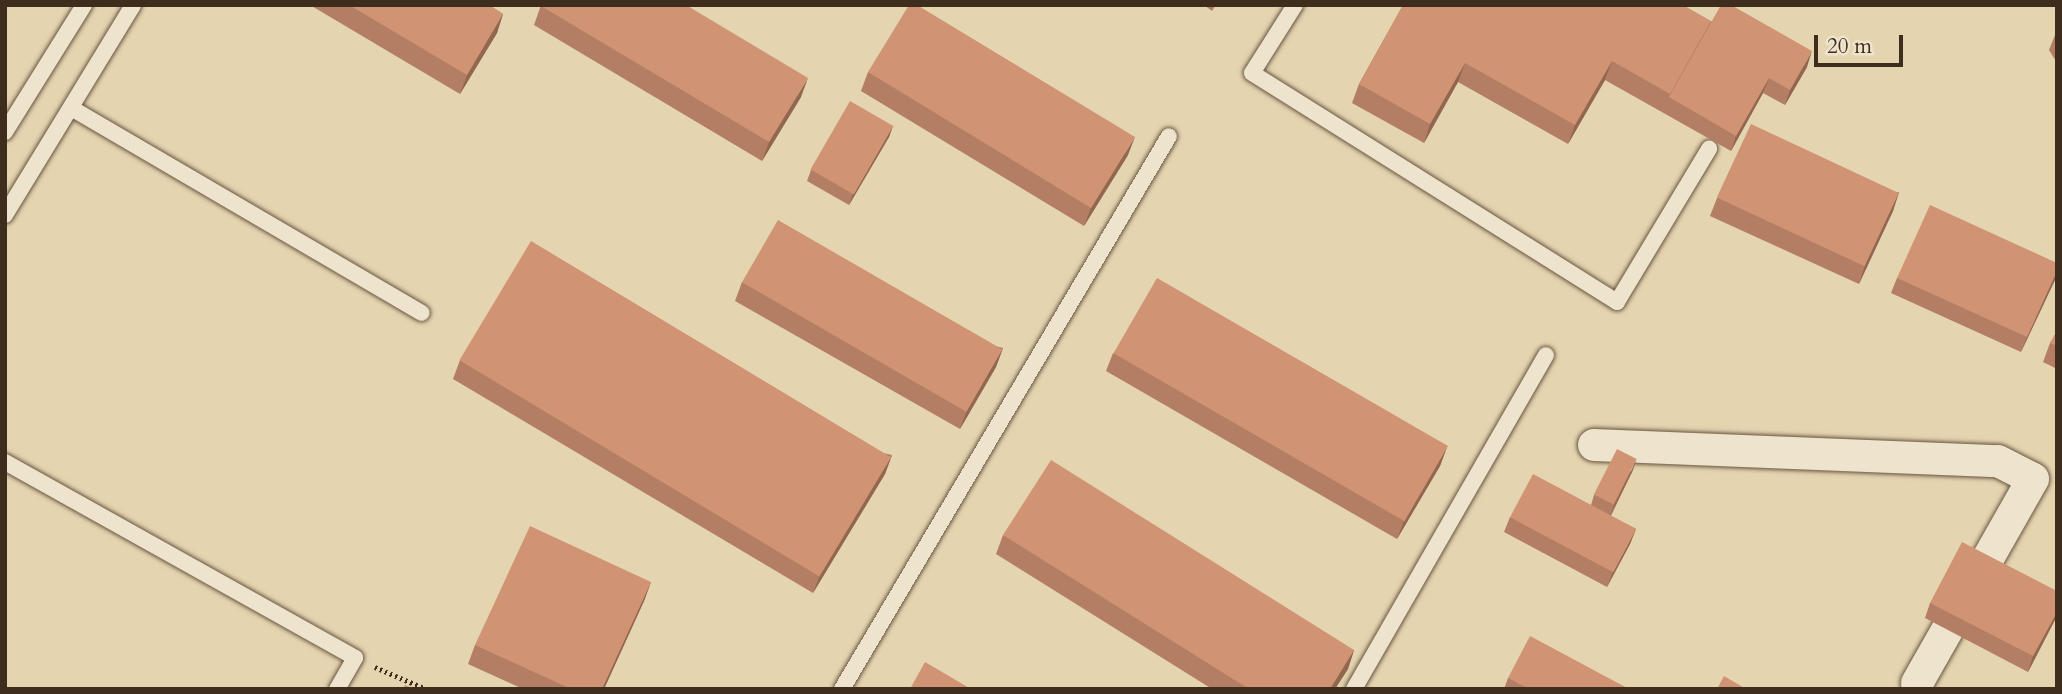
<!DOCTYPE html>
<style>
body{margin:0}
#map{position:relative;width:2062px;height:694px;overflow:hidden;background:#e5d4b0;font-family:Cardo,serif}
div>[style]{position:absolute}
.path>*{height:4.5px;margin-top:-2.25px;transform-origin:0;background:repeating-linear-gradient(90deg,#3e2c1c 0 2px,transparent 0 5.5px)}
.roads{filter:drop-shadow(0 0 2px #685641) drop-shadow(0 0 2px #685641)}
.service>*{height:16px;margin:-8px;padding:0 8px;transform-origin:8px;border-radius:8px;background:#eee3cc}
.minor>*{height:32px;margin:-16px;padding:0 16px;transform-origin:16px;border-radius:16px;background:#eee3cc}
.wall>*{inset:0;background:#b37e63}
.shaded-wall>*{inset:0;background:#926750}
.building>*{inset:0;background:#d09373;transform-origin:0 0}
span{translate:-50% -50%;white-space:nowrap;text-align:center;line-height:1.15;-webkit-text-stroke:5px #eee3cc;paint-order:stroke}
.frame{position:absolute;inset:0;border:7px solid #3e2c1c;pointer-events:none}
.scale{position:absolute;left:1814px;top:35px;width:89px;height:32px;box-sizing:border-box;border:4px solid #3e2c1c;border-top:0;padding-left:9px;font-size:21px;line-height:24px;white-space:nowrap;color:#3e2c1c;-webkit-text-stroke:5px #eee3cc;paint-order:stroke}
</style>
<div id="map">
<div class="path">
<i style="left:375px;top:667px;width:56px;rotate:23.3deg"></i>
</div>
<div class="roads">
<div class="service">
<i style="left:1295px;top:5px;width:80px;rotate:122.3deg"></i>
<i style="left:1252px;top:73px;width:431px;rotate:32.1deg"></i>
<i style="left:1617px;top:302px;width:179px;rotate:-59deg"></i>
<i style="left:71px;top:108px;width:406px;rotate:30.3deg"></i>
<i style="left:5px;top:132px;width:150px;rotate:-58.1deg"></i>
<i style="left:5px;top:215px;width:246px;rotate:-58.6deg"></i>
<i style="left:5px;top:462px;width:401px;rotate:29.2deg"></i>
<i style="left:355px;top:658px;width:36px;rotate:120deg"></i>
<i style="left:842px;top:689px;width:642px;rotate:-59.4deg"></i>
<i style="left:1354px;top:689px;width:385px;rotate:-60.1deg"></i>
</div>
<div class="minor">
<i style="left:1594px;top:445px;width:404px;rotate:2.3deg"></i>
<i style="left:1998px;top:461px;width:39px;rotate:27deg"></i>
<i style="left:2033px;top:479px;width:235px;rotate:119.6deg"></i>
</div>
</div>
<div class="wall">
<i style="clip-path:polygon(310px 5px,489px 5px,503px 14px,497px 33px,460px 94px)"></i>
<i style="clip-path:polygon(541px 5px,801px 97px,762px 161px,534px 25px)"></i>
<i style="clip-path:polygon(1204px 5px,1216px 5px,1212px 11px)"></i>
<i style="clip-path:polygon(1403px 5px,1711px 21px,1807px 67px,1785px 105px,1763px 93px,1731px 151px,1605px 80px,1568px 144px,1458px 82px,1424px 143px,1352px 103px,1359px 84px)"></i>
<i style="clip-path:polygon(2057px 30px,2057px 63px,2049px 50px)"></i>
<i style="clip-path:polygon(868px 72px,1128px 155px,1084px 226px,861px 91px)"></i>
<i style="clip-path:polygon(893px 126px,889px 137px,849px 205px,807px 181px,811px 170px)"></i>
<i style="clip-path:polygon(1899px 192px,1893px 211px,1859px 284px,1710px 216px,1717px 198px)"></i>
<i style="clip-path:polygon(2057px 263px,2057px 273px,2055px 280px,2021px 352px,1891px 293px,1897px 278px)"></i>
<i style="clip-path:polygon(742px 282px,1003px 348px,996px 367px,960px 429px,735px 301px)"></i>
<i style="clip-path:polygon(2057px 331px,2057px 369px,2043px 362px,2050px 343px)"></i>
<i style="clip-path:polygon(1113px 353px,1447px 447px,1440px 466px,1397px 539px,1106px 371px)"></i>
<i style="clip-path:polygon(460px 360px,892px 455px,885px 474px,813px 593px,453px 379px)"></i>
<i style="clip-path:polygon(1633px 470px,1611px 516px,1636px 529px,1630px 544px,1607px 587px,1504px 532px,1510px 517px,1591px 505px,1594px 495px)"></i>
<i style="clip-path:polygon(1003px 535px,1354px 650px,1348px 669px,1335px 689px,1212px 689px,996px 554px)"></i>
<i style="clip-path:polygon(651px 582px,644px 601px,604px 689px,523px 689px,468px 664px,475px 645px)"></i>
<i style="clip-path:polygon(2057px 591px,2057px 616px,2028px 672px,1925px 618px,1930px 603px)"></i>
<i style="clip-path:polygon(1508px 678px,1629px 689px,1504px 689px)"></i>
</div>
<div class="shaded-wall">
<i style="clip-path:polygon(503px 14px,497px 33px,460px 94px,467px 75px)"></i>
<i style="clip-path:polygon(1812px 51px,1807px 67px,1785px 105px,1790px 90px)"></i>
<i style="clip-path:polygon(1612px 61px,1605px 80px,1568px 144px,1575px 125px)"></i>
<i style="clip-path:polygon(1465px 63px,1458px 82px,1424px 143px,1430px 124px)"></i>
<i style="clip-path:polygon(808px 78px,801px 97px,762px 161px,769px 142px)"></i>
<i style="clip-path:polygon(1769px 78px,1763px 93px,1731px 151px,1736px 136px)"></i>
<i style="clip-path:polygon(893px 126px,889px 137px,849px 205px,853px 194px)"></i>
<i style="clip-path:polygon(1135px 137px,1128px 155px,1084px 226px,1091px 208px)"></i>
<i style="clip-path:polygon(1899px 192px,1893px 211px,1859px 284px,1865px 265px)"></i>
<i style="clip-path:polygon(2057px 271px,2055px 280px,2021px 352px,2027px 337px)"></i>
<i style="clip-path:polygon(1003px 348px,996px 367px,960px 429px,967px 410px)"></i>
<i style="clip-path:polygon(1447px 447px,1440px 466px,1397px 539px,1404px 521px)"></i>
<i style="clip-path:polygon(892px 455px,885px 474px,813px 593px,820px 575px)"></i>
<i style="clip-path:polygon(1637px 459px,1633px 470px,1610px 516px,1614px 505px)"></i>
<i style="clip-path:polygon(1636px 529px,1630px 544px,1607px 587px,1613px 572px)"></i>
<i style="clip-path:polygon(651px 582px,644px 601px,604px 689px,602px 689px)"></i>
<i style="clip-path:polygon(2057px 612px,2057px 616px,2028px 672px,2033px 656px)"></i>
<i style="clip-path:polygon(1354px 650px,1348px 669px,1335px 689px,1330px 689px)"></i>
</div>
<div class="building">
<i style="clip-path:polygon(349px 5px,489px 5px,503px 14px,467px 75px)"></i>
<i style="clip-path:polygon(686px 5px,808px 78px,769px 142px,541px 6px)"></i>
<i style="clip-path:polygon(909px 5px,917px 5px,1135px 137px,1091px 208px,868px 72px)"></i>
<i style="clip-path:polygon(1403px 5px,1683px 5px,1711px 21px,1670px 94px,1612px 61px,1575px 125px,1465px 63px,1430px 124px,1359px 84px)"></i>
<i style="clip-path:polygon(1721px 5px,1731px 5px,1812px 51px,1790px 90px,1769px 78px,1736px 136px,1669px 97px)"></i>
<i style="left:850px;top:101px;width:50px;height:79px;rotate:30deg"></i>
<i style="left:1751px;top:124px;width:163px;height:81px;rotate:25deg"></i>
<i style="clip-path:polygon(1930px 205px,2057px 263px,2057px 271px,2027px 337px,1897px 278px)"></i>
<i style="left:778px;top:220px;width:259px;height:72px;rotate:30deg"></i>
<i style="left:531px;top:241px;width:420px;height:139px;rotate:31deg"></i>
<i style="left:1157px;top:278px;width:336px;height:87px;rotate:30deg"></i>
<i style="clip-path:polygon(2057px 331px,2057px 346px,2050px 343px)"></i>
<i style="left:1617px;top:449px;width:22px;height:51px;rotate:27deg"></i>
<i style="clip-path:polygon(1051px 460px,1354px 650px,1330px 689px,1249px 689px,1003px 535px)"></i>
<i style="left:1533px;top:474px;width:117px;height:49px;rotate:28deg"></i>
<i style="clip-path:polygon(530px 526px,651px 582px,602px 689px,571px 689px,475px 645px)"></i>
<i style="clip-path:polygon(1962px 542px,2057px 591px,2057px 612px,2033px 656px,1930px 603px)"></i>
<i style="clip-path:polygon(1530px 636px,1629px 689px,1529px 689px,1508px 678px)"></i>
<i style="clip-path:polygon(925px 662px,971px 689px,910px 689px)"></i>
<i style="clip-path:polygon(1724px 676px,1746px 689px,1717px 689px)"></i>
<i style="clip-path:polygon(405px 685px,414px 689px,403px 689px)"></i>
</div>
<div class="frame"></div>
<div class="scale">20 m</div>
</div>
